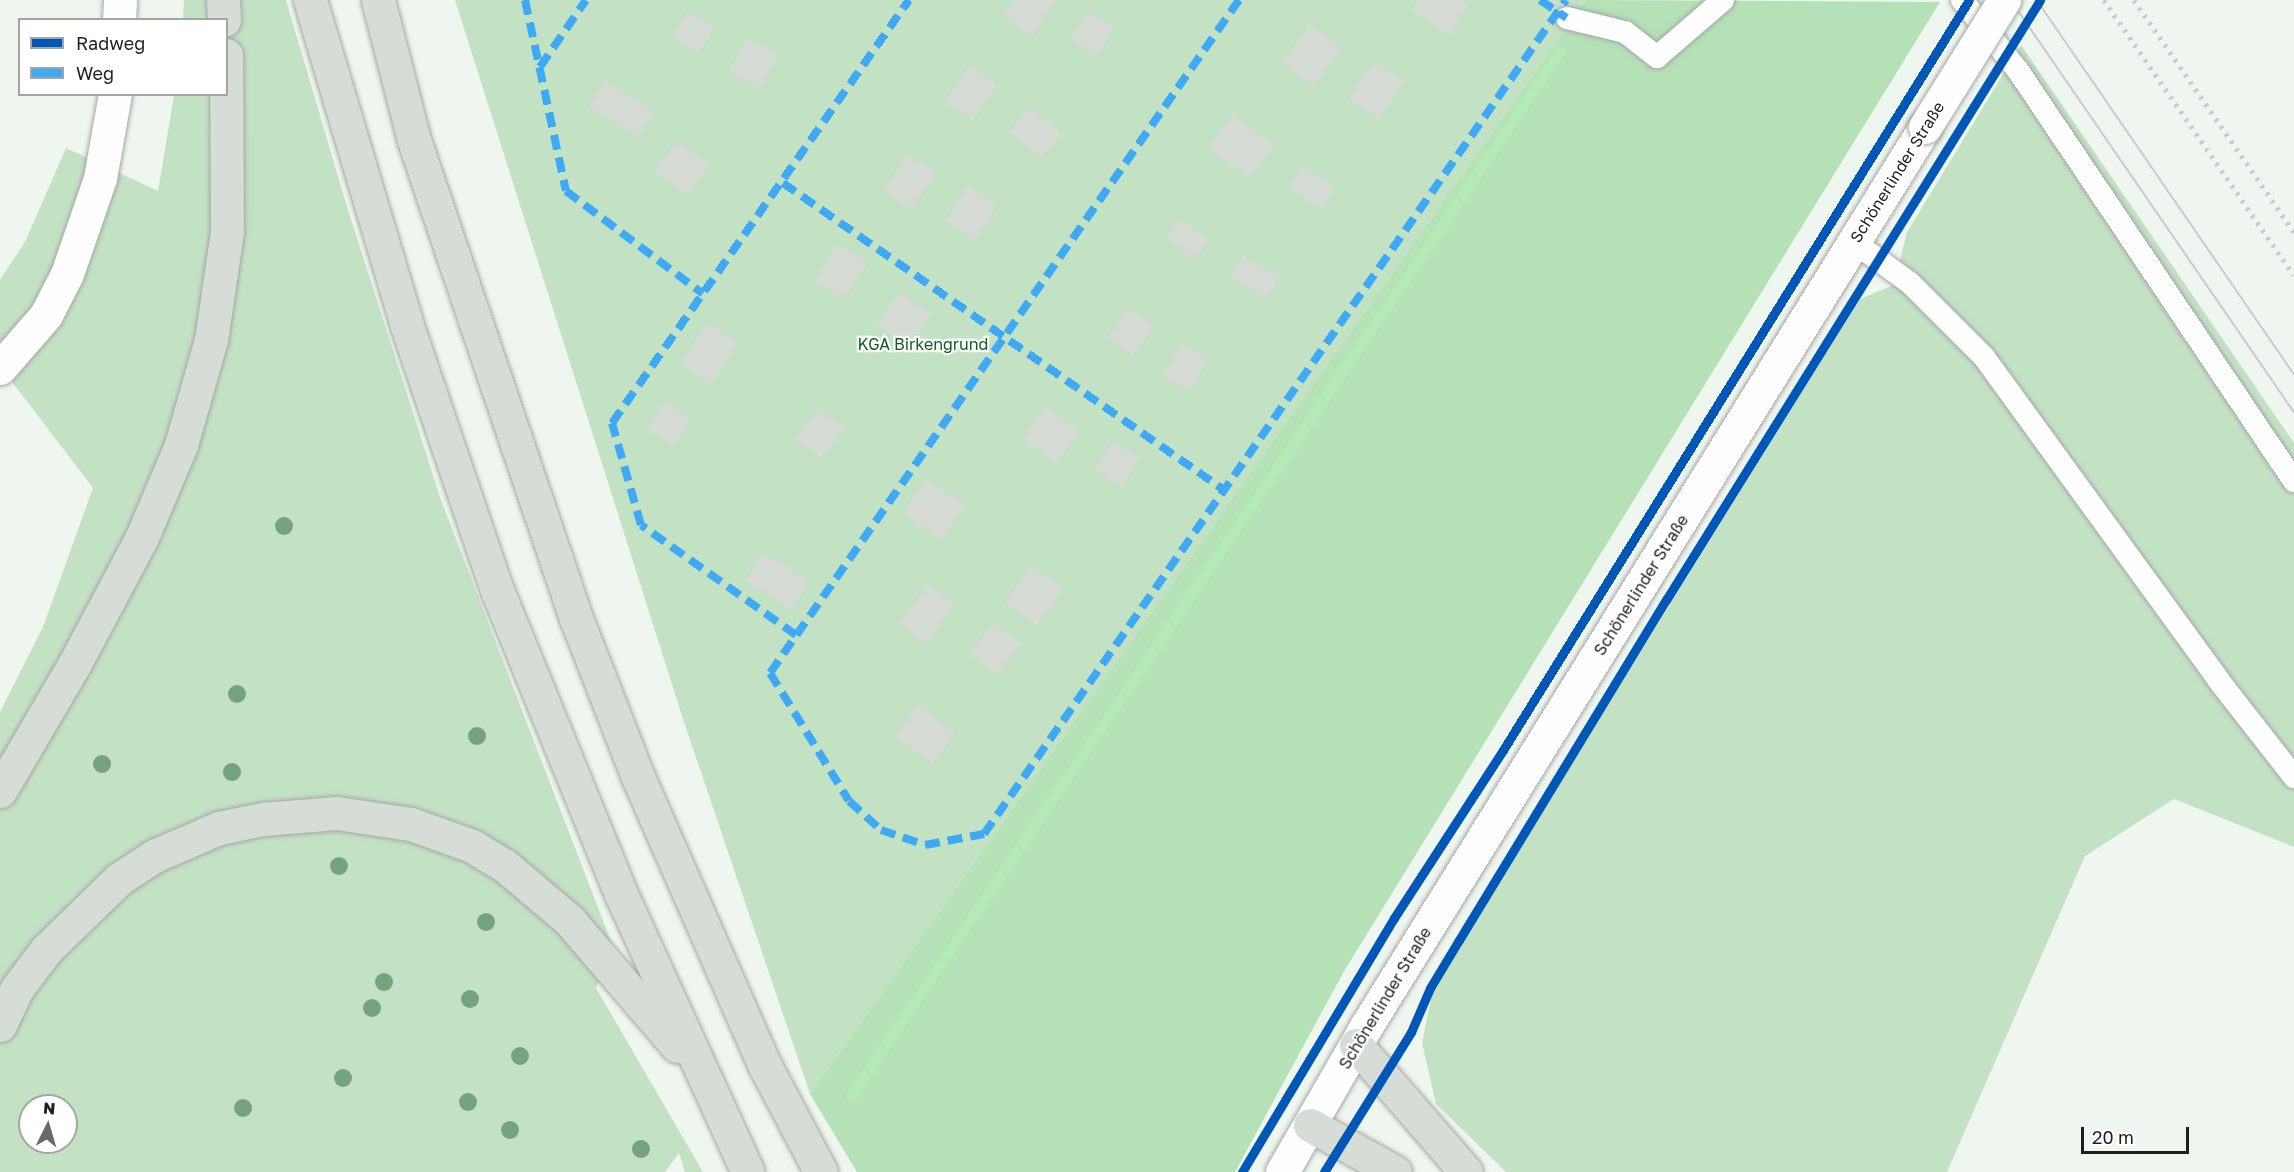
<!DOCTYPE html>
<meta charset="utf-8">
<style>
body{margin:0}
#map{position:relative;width:2294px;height:1172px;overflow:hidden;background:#eff5ef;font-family:"Golos Text",sans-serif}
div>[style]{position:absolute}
.green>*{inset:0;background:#c3e2c4}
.forest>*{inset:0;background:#b5e1b7}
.stream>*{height:10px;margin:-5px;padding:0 5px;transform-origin:5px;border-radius:5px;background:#b4eab6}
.building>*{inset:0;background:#d6dbd6;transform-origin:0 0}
.roads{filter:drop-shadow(0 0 2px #a4a8a4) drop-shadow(0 0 2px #a4a8a4)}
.service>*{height:22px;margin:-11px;padding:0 11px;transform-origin:11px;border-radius:11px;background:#fdfefd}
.minor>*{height:33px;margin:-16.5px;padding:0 16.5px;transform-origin:16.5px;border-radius:16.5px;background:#fdfefd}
.secondary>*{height:33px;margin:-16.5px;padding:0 16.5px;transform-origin:16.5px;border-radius:16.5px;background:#fdfefd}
.motorway>*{height:33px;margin:-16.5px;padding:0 16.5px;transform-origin:16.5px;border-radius:16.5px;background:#d6dcd6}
.tram>*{height:1.5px;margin:-0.75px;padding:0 0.75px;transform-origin:0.75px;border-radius:0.75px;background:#cacbca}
.rail>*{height:4.5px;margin-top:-2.25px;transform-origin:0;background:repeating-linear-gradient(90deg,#cacbca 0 3px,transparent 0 9px)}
.bridges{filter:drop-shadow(0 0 2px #a4a8a4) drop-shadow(0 0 2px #a4a8a4)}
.secondary-bridge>*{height:33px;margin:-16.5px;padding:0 16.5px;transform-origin:16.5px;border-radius:16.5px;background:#fdfefd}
.quiet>*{height:8px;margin-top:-4px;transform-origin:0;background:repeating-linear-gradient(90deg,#3fa9f5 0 15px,transparent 0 23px)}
.cycleway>*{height:9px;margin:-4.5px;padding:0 4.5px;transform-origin:4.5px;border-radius:4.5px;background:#0057b8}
.trees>*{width:18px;height:18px;margin:-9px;border-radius:50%;background:#74a37d}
span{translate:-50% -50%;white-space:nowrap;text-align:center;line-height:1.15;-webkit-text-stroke:4.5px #fff;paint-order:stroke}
.street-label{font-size:16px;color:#1b201b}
.park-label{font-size:16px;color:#0f601f}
.legend{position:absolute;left:18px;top:18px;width:210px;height:78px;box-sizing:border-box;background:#fff;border:2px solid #a4a6a4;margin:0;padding:8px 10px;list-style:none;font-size:18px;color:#1b201b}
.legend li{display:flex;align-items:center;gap:12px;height:30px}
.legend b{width:30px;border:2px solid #a4a6a4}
.north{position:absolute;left:18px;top:1094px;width:60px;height:60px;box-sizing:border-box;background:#fff;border:2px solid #a4a6a4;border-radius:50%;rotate:5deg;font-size:16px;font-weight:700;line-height:24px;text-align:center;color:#1b201b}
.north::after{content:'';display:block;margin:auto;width:21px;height:27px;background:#656b65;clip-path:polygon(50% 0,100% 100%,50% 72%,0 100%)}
.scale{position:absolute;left:2081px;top:1127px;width:108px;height:27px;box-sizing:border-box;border:3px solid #1b201b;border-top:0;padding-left:8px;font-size:18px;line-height:21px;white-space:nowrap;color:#1b201b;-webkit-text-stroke:4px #fff;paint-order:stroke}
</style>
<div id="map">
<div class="green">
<i style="clip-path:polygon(evenodd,184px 0,286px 0,348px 210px,441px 500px,614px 949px,596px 988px,703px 1172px,685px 1172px,679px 1153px,665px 1172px,0 1172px,0 712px,43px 627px,93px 488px,0 366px,0 280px,25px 242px,66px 148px,158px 191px,174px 95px,226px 94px,226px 20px,183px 19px,184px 0,30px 1106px,66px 1106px,66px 1142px,30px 1142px,30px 1106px)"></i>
<i style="clip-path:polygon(455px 0,1588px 0,810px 1094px,683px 719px)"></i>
<i style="clip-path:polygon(2021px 45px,2294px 443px,2294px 847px,2174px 799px,2085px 856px,1947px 1172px,1506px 1172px,1436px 1104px,1422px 1043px,1434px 984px,1860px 299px,1894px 285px,1907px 232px)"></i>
</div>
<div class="forest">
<i style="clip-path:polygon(1587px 0,1940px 2px,1343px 973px,1235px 1172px,857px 1172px,810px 1094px)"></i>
</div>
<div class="stream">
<i style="left:851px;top:1097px;width:1264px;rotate:-55.83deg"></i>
</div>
<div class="building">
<i style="clip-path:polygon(1015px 0,1057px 0,1032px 36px,1003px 16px)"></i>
<i style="clip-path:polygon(1419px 0,1460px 0,1469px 6px,1448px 35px,1412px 10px)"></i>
<i style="left:687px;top:12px;width:31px;height:29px;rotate:31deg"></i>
<i style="left:1089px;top:12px;width:30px;height:33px;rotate:34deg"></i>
<i style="left:1310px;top:25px;width:39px;height:47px;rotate:36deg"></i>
<i style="left:748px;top:39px;width:34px;height:37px;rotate:30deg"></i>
<i style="left:1374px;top:61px;width:36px;height:45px;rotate:34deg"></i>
<i style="left:969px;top:66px;width:33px;height:43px;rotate:33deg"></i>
<i style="left:605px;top:81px;width:58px;height:30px;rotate:32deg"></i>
<i style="left:1028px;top:108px;width:41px;height:31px;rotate:37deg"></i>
<i style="left:1232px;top:115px;width:51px;height:41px;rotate:35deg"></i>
<i style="left:676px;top:141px;width:40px;height:38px;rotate:34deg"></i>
<i style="left:908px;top:154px;width:34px;height:45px;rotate:34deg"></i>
<i style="left:1303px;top:167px;width:38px;height:25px;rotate:32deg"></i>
<i style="left:968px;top:186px;width:35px;height:42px;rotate:33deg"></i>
<i style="left:1180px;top:219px;width:36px;height:24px;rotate:36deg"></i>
<i style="left:838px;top:244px;width:35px;height:43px;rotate:33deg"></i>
<i style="left:1243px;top:256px;width:42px;height:25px;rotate:30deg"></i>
<i style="left:900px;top:292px;width:38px;height:40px;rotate:35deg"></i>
<i style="left:1129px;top:308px;width:31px;height:36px;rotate:36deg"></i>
<i style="left:707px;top:323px;width:37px;height:49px;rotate:33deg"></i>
<i style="left:1181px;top:344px;width:31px;height:36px;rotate:31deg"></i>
<i style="left:666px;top:402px;width:31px;height:32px;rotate:36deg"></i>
<i style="left:1046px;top:407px;width:41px;height:39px;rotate:36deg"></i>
<i style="left:818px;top:408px;width:32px;height:38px;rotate:36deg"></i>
<i style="left:1113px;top:441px;width:32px;height:34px;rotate:32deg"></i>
<i style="left:927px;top:479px;width:47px;height:42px;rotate:35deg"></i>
<i style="left:763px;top:553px;width:54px;height:33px;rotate:32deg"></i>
<i style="left:1031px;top:566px;width:39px;height:45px;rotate:35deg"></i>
<i style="left:927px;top:585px;width:33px;height:48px;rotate:35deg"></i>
<i style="left:994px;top:623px;width:34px;height:39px;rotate:37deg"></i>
<i style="left:917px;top:705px;width:47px;height:38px;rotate:36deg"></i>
</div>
<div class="roads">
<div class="service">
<i style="left:1962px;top:0;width:92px;rotate:51.6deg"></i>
<i style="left:2019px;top:72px;width:493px;rotate:56.1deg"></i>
<i style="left:1567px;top:18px;width:60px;rotate:13.6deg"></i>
<i style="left:1625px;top:32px;width:41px;rotate:38deg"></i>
<i style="left:1657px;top:57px;width:87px;rotate:-40.8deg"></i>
<i style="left:1854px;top:242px;width:69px;rotate:36.2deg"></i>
<i style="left:1910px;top:283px;width:105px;rotate:45deg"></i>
<i style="left:1984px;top:357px;width:400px;rotate:54deg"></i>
<i style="left:2219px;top:681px;width:122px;rotate:52deg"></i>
</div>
<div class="minor">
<i style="left:119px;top:20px;width:20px;rotate:-87deg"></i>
<i style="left:0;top:368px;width:70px;rotate:-49deg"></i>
<i style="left:46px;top:315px;width:46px;rotate:-62.9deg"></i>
<i style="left:67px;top:274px;width:102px;rotate:-71deg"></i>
<i style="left:100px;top:178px;width:85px;rotate:-79.9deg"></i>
</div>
<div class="secondary">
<i style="left:1282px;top:1172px;width:170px;rotate:-60deg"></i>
<i style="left:1367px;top:1025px;width:1057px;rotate:-58.14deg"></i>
</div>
<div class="motorway">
<i style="left:223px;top:0;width:20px;rotate:87deg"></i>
<i style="left:310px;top:0;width:340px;rotate:73.4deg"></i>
<i style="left:407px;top:326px;width:279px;rotate:71.2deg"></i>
<i style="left:497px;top:590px;width:331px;rotate:67.8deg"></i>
<i style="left:622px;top:896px;width:303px;rotate:65.5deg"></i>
<i style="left:378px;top:0;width:145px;rotate:75.6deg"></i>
<i style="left:414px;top:140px;width:505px;rotate:71.28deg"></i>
<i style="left:576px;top:618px;width:171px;rotate:68.7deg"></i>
<i style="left:638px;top:777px;width:316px;rotate:66.3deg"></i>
<i style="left:765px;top:1066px;width:120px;rotate:62.2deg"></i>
<i style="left:0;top:791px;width:146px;rotate:-59.6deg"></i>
<i style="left:74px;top:665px;width:145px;rotate:-62deg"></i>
<i style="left:142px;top:537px;width:100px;rotate:-67deg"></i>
<i style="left:181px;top:445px;width:109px;rotate:-74.1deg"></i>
<i style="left:211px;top:340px;width:110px;rotate:-81.6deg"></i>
<i style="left:227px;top:231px;width:176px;rotate:-90.3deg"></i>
<i style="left:0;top:1025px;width:38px;rotate:-65deg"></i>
<i style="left:16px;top:990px;width:50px;rotate:-53.1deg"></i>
<i style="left:46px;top:950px;width:102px;rotate:-44.2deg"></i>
<i style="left:119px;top:879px;width:42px;rotate:-33.3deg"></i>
<i style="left:154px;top:856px;width:71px;rotate:-23.3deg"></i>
<i style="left:219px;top:828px;width:45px;rotate:-11.6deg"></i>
<i style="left:263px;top:819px;width:74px;rotate:-4.6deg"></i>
<i style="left:337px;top:813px;width:75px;rotate:8.5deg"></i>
<i style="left:411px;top:824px;width:65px;rotate:19.8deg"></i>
<i style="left:472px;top:846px;width:37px;rotate:31deg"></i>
<i style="left:504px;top:865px;width:85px;rotate:40.2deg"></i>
<i style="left:569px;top:920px;width:166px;rotate:49.4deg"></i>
<i style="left:1356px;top:1045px;width:168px;rotate:49.1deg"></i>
<i style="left:1310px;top:1125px;width:97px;rotate:28.9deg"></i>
</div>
</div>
<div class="tram">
<i style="left:2011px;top:0;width:500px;rotate:55.5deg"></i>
<i style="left:2037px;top:0;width:454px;rotate:55.5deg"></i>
</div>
<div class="rail">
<i style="left:2104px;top:0;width:334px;rotate:55.4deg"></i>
<i style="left:2134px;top:0;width:282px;rotate:55.4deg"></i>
</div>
<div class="bridges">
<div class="secondary-bridge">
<i style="left:1925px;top:127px;width:150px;rotate:-58.1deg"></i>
</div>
</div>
<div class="quiet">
<i style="left:525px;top:0;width:195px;rotate:77.9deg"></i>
<i style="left:566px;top:191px;width:171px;rotate:36.9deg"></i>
<i style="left:1239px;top:0;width:820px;rotate:124.87deg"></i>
<i style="left:770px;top:673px;width:150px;rotate:58.3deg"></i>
<i style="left:849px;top:801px;width:43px;rotate:42.2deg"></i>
<i style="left:881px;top:830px;width:46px;rotate:18.8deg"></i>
<i style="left:925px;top:845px;width:60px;rotate:-10.6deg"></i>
<i style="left:984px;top:834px;width:1017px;rotate:-55.09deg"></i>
<i style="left:1540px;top:0;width:32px;rotate:34deg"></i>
<i style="left:540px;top:67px;width:81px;rotate:-55.5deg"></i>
<i style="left:783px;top:183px;width:537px;rotate:34.84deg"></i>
<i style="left:796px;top:635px;width:190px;rotate:-144.6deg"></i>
<i style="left:641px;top:525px;width:106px;rotate:-105.9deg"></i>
<i style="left:612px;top:423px;width:517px;rotate:-54.93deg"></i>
</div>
<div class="cycleway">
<i style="left:1242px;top:1172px;width:296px;rotate:-59.1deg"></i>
<i style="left:1394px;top:918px;width:200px;rotate:-57deg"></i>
<i style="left:1503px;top:750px;width:883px;rotate:-58.15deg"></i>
<i style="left:1324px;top:1172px;width:165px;rotate:-58.1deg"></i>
<i style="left:1411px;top:1032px;width:48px;rotate:-66.6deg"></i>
<i style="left:1430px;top:988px;width:56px;rotate:-58.9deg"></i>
<i style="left:1459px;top:940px;width:398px;rotate:-58.7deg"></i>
<i style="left:1666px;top:600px;width:707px;rotate:-58.06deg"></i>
</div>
<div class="trees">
<i style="left:284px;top:526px"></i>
<i style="left:237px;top:694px"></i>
<i style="left:477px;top:736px"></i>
<i style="left:102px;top:764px"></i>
<i style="left:232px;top:772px"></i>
<i style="left:339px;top:866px"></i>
<i style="left:486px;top:922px"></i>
<i style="left:384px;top:982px"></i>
<i style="left:470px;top:999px"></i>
<i style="left:372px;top:1008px"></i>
<i style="left:520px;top:1056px"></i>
<i style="left:343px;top:1078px"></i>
<i style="left:468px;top:1102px"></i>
<i style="left:243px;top:1108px"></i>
<i style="left:510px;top:1130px"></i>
<i style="left:641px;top:1149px"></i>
</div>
<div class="street-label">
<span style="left:1897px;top:172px;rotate:-58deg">Schönerlinder Straße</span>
<span style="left:1641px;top:585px;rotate:-58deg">Schönerlinder Straße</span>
<span style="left:1385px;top:998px;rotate:-59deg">Schönerlinder Straße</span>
</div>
<div class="park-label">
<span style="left:923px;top:344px">KGA Birkengrund</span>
</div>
<ul class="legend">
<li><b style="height:8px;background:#0057b8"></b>Radweg</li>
<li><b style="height:8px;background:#3fa9f5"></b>Weg</li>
</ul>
<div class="north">N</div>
<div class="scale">20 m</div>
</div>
